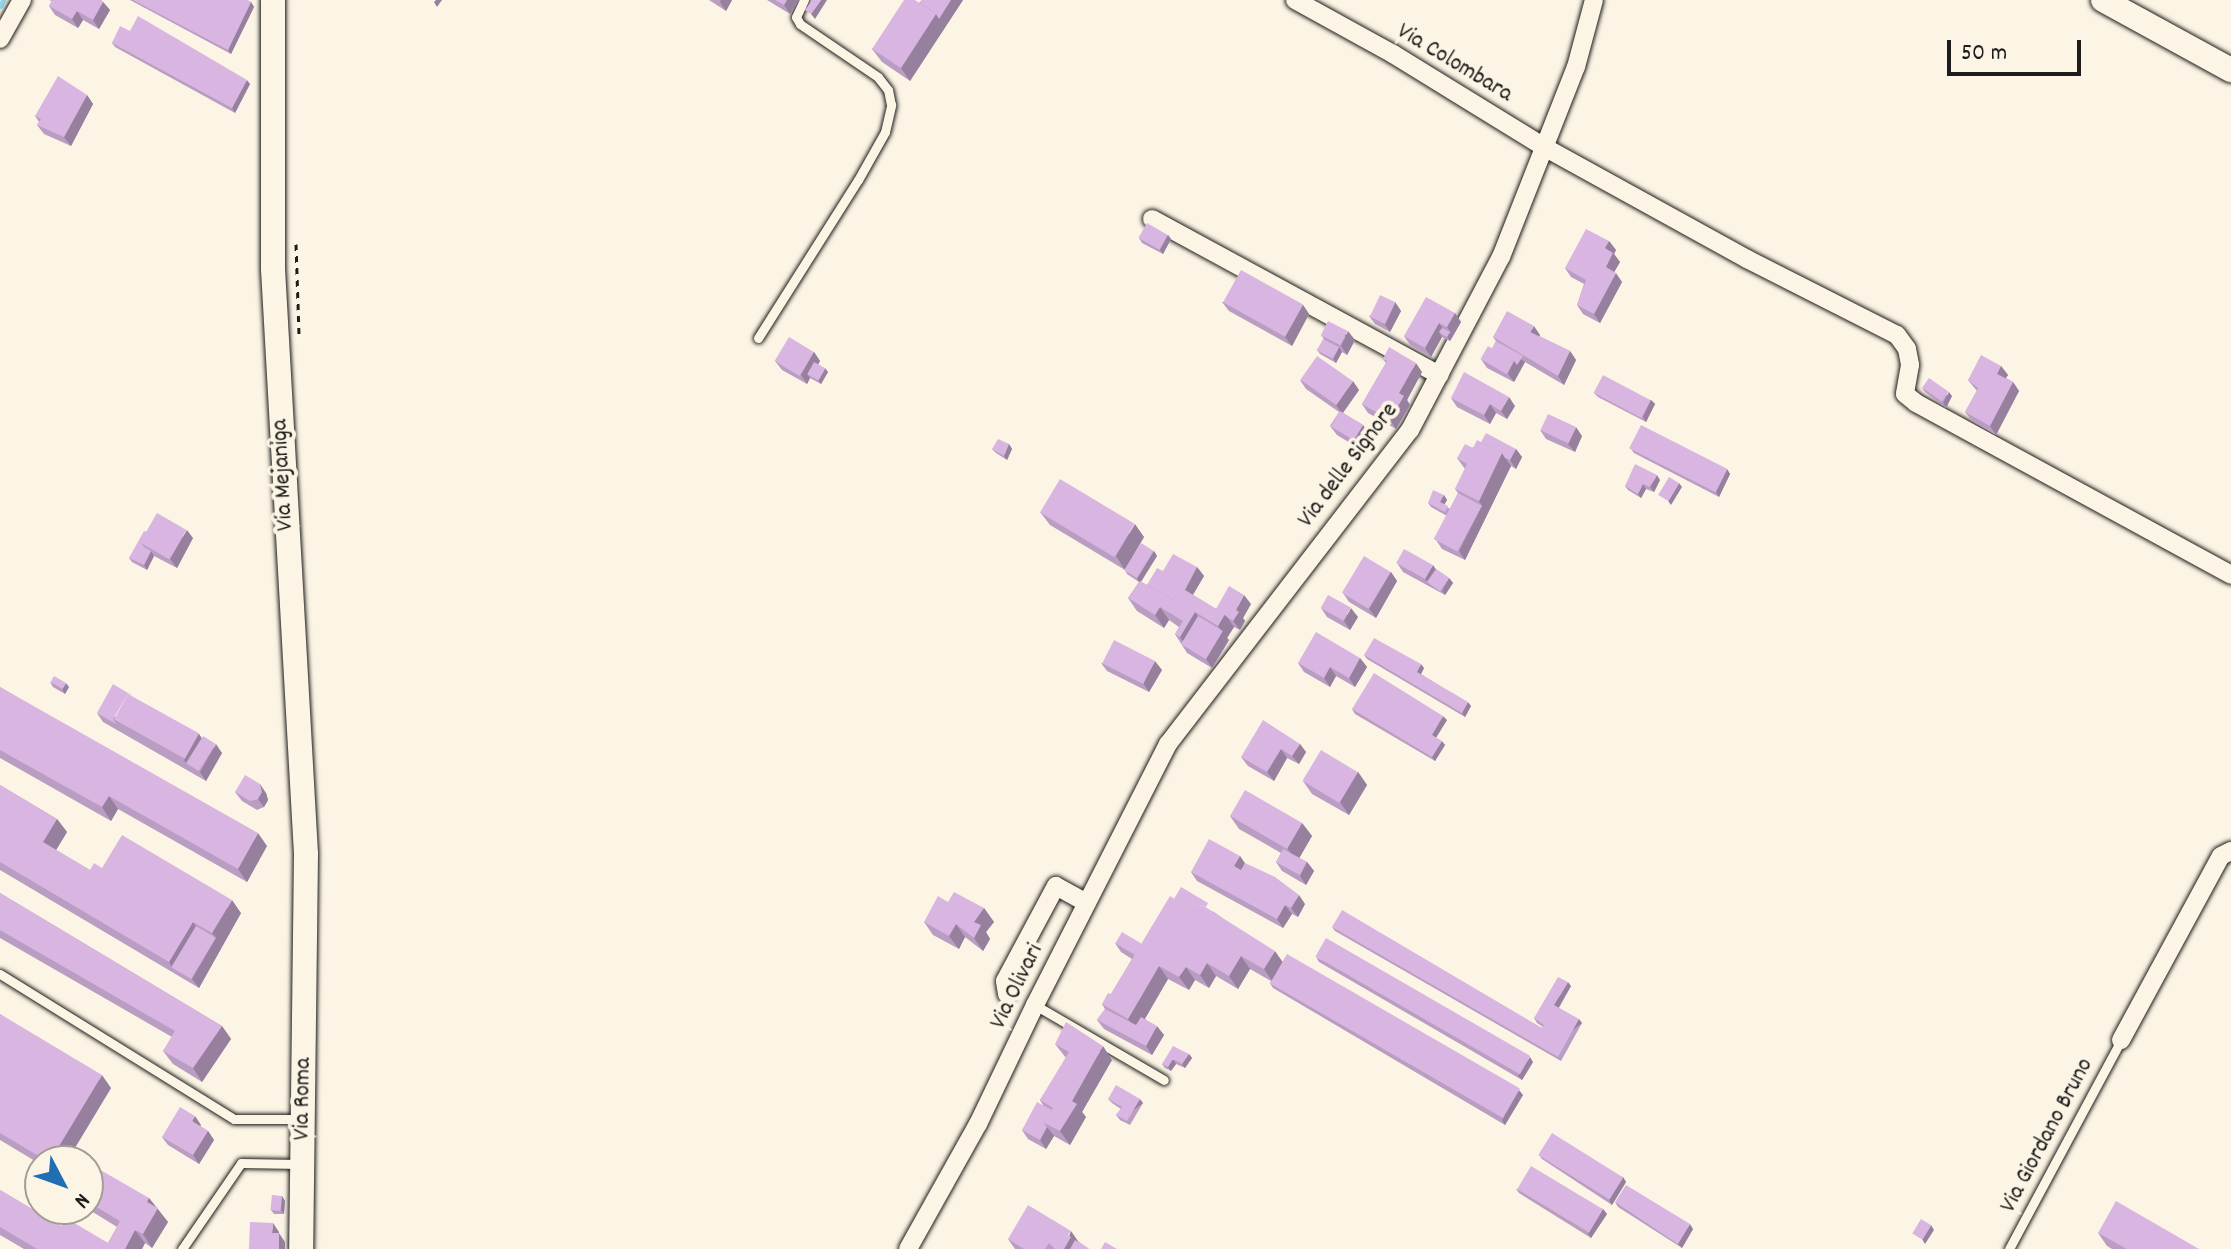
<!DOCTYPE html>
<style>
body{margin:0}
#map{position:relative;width:2231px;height:1249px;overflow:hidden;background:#fcf5e5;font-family:Dekko,sans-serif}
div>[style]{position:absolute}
.stream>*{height:5px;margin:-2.5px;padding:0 2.5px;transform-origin:2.5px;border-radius:2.5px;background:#8ed7f0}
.path>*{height:3px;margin-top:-1.5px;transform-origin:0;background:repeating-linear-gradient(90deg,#1c1c1c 0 6px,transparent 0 12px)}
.roads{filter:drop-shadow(0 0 2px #1c1c1c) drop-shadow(0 0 2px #1c1c1c)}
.lane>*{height:9px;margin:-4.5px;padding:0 4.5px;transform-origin:4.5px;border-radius:4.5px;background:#fcf5e5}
.street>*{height:18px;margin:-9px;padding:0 9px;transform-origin:9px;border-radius:9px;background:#fcf5e5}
.secondary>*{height:24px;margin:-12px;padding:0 12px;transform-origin:12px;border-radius:12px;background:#fcf5e5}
.wall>*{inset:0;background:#ba9dc2}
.shaded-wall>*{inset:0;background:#977f9e;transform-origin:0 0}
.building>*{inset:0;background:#d8b6e1;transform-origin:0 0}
span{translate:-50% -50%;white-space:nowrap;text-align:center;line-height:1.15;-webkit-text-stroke:8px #fcf5e5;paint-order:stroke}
.street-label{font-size:24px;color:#1c1c1c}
.north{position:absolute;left:24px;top:1145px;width:80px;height:80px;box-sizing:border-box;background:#fcf5e5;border:2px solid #a29e95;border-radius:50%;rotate:131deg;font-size:22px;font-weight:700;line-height:32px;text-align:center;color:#1c1c1c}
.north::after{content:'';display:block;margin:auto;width:28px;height:36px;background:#1f6fb2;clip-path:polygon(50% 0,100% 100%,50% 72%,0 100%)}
.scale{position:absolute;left:1947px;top:40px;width:134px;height:36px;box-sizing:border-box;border:4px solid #1c1c1c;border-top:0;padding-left:10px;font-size:24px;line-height:28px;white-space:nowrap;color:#1c1c1c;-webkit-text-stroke:6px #fcf5e5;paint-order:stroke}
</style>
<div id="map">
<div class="stream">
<i style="left:0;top:6px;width:7px;rotate:-63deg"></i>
</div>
<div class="path">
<i style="left:296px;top:244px;width:92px;rotate:88.1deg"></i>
</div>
<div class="roads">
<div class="lane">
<i style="left:758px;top:338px;width:187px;rotate:-57.7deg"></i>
<i style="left:858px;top:180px;width:55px;rotate:-60.6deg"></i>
<i style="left:885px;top:132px;width:28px;rotate:-77deg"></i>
<i style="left:891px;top:105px;width:15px;rotate:-101deg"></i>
<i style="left:888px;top:90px;width:16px;rotate:-128deg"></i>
<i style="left:878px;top:77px;width:94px;rotate:-145.8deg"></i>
<i style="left:800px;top:24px;width:8px;rotate:-120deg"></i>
<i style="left:796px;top:17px;width:19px;rotate:-65deg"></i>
<i style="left:0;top:974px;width:275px;rotate:31.8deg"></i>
<i style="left:234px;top:1119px;width:67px"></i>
<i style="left:1035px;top:1005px;width:149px;rotate:30.2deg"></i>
<i style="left:182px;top:1249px;width:104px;rotate:-55.5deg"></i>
<i style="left:241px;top:1163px;width:59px;rotate:1deg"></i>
<i style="left:2009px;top:1249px;width:237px;rotate:-61.8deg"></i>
</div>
<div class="street">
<i style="left:1295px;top:0;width:112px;rotate:28.9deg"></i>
<i style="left:1393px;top:54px;width:177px;rotate:31.6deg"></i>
<i style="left:1544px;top:147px;width:232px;rotate:28.9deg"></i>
<i style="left:1747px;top:259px;width:168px;rotate:26.9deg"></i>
<i style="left:1897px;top:335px;width:17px;rotate:54deg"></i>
<i style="left:1907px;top:349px;width:16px;rotate:79deg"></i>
<i style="left:1910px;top:365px;width:29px;rotate:100deg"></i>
<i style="left:1905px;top:394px;width:14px;rotate:39deg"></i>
<i style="left:1916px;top:403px;width:359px;rotate:28.6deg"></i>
<i style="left:0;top:39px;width:45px;rotate:-60.6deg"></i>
<i style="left:1152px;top:219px;width:327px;rotate:28.5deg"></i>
<i style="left:1007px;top:994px;width:13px;rotate:-99deg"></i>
<i style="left:1005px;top:981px;width:108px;rotate:-61.8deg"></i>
<i style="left:1056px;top:886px;width:35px;rotate:29deg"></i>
<i style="left:2121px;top:1040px;width:209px;rotate:-61.5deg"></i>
<i style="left:2221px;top:856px;width:11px;rotate:-27deg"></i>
<i style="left:908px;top:1249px;width:143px;rotate:-60.8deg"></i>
<i style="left:978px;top:1124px;width:132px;rotate:-64.4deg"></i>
<i style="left:1035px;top:1005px;width:293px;rotate:-63deg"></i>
<i style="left:1168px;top:744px;width:396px;rotate:-52.4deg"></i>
<i style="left:1410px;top:430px;width:195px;rotate:-62.3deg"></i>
<i style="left:1501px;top:257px;width:204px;rotate:-68.5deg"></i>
<i style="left:1576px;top:67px;width:69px;rotate:-75deg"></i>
</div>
<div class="secondary">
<i style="left:273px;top:0;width:269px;rotate:90deg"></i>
<i style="left:273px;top:269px;width:586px;rotate:86.77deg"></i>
<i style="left:306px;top:854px;width:395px;rotate:90.7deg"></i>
<i style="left:2103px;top:0;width:146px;rotate:28.7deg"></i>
</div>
</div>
<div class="wall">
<i style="clip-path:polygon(49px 0,101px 0,103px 2px,110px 10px,99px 29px,83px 20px,78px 28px,55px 15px,49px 6px,52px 1px)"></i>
<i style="clip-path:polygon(130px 0,247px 0,251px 2px,254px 7px,231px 54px)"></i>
<i style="clip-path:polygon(709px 0,732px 0,726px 11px)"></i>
<i style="clip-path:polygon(767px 0,799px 0,790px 14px)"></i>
<i style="clip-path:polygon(922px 0,963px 0,910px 81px,882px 62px,872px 49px)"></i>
<i style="clip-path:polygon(130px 31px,250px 84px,235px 113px,115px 47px,112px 43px)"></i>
<i style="clip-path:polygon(87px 95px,93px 104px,71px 146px,44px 134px,37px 125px,39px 122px,35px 116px)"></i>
<i style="clip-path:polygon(1168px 235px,1171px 239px,1163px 254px,1142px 243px,1139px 238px)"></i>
<i style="clip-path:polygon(1609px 241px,1616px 250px,1614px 254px,1620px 262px,1614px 272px,1622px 282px,1600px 323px,1583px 314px,1577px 305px,1584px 284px,1571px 277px,1565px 268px)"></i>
<i style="clip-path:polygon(1222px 302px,1303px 305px,1309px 314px,1292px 346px,1229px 311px)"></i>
<i style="clip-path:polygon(1395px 302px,1401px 311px,1390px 332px,1375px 324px,1369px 316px)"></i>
<i style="clip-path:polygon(1455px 313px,1461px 322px,1450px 341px,1442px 337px,1431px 357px,1410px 345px,1404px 336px)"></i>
<i style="clip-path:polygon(1321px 335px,1355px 340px,1347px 355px,1342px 352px,1336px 363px,1320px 354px,1317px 350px,1324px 339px)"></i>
<i style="clip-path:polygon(1540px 335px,1539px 336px,1570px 351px,1576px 360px,1564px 385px,1525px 362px,1514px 382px,1487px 368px,1481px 359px,1492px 349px,1496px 341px,1493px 337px)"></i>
<i style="clip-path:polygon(814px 352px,820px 361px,818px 364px,828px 372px,821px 384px,810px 378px,807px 384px,782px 370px,775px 361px)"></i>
<i style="clip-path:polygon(1383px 359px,1422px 372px,1407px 400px,1410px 405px,1396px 429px,1368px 413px,1362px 404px,1386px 363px)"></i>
<i style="clip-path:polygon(2001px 366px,2008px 375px,2006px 378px,2013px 382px,2019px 391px,1996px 435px,1972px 421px,1965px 412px,1977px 391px,1968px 380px)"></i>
<i style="clip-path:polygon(1300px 380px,1359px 390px,1343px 413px,1363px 425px,1369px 434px,1360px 449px,1337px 435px,1330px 426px,1339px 412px,1306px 389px)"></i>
<i style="clip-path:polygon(1922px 388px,1952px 396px,1946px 408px,1925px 392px)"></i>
<i style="clip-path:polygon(1594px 393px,1651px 400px,1655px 404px,1646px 422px,1598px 397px)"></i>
<i style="clip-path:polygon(1451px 398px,1515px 406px,1507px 419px,1496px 413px,1490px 424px,1457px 407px)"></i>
<i style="clip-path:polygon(1540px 430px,1582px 436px,1575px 452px,1546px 439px)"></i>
<i style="clip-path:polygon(1481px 442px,1516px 449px,1522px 457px,1516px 469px,1511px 466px,1465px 560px,1442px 549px,1436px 540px,1447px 516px,1431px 507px,1428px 503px,1444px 495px,1447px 500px,1444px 505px,1450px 509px,1458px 493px,1455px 489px,1465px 469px,1457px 458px)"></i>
<i style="clip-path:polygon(1009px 444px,1012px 449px,1007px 460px,996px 453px,992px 449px)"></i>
<i style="clip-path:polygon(1631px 449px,1727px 469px,1730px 474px,1719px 497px,1634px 453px)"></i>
<i style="clip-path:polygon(1660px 480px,1654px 492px,1646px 489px,1641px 498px,1628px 490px,1625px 486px)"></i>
<i style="clip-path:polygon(1040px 512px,1144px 537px,1130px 560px,1154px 551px,1157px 556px,1141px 582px,1147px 585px,1163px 571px,1197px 567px,1204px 576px,1193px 595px,1216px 609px,1251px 604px,1243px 618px,1245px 621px,1240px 630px,1234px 627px,1227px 638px,1229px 640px,1212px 668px,1187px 653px,1175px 634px,1179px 627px,1169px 620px,1164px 628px,1137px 611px,1128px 598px,1139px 582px,1127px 574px,1125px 570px,1050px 525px)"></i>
<i style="clip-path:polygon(147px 532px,193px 538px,177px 568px,154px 556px,147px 570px,132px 562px,129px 558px)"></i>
<i style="clip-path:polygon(1397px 563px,1436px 569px,1449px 578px,1453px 583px,1445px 595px,1403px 572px)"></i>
<i style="clip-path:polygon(1391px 572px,1397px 581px,1376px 618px,1349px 602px,1343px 593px)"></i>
<i style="clip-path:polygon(1321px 608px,1358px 617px,1350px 630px,1327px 617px)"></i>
<i style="clip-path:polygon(1364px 655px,1424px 668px,1421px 674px,1471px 706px,1465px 717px,1367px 659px)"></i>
<i style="clip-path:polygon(1360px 658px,1367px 667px,1355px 687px,1336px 676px,1330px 687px,1304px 672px,1298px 663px)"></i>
<i style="clip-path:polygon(1101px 663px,1162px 670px,1149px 692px,1107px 671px)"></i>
<i style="clip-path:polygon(50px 682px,69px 687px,65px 694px,53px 687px)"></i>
<i style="clip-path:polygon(0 687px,267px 846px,247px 882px,118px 809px,111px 821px,0 758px)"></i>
<i style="clip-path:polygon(1352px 709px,1447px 720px,1436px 738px,1445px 745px,1435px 761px,1355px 714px)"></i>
<i style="clip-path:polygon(97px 713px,199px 734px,202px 739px,222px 753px,206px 781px,103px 722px)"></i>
<i style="clip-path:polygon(1300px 744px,1306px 752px,1299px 764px,1287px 758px,1274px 781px,1248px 766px,1241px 757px)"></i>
<i style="clip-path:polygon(1358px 772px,1367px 785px,1349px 815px,1312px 794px,1303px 781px)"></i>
<i style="clip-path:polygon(0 785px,57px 819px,67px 832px,56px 850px,90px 870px,102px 868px,241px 913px,199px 988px,0 870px)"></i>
<i style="clip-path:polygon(235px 792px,266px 793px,268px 800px,264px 807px,257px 810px,242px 801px)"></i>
<i style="clip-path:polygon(1230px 816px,1302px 823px,1312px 836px,1299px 858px,1307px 862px,1314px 871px,1306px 885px,1282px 871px,1276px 862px,1281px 853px,1239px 829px)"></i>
<i style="clip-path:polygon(1240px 856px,1245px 864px,1305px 904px,1298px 917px,1292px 914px,1283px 928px,1197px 881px,1191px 872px)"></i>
<i style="clip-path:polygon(0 893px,222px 1026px,231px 1039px,202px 1082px,173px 1064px,163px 1051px,172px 1037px,0 938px)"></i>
<i style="clip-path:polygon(1174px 899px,1214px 912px,1283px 962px,1523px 1095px,1505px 1125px,1273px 988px,1270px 983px,1271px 981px,1250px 969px,1238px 989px,1216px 976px,1209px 988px,1195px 980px,1189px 990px,1168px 979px,1145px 1019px,1164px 1035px,1152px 1055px,1104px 1029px,1097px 1020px,1105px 1009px,1102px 1004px,1111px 994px,1132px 959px,1121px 952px,1115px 943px,1142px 944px)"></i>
<i style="clip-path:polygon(948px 902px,984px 908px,994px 922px,986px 932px,990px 939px,983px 951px,965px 937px,959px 949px,933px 935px,924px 922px)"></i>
<i style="clip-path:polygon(1332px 927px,1542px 1028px,1543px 1027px,1537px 1023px,1534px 1018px,1571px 986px,1559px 1008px,1582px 1023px,1561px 1061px,1335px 931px)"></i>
<i style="clip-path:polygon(1316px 957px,1533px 1062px,1522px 1080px,1319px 962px)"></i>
<i style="clip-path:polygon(0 1014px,111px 1088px,67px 1161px,40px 1161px,40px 1164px,0 1140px)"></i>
<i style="clip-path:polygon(1055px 1044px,1112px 1060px,1082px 1112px,1086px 1117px,1070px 1145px,1054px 1136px,1046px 1149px,1028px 1139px,1022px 1130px,1043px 1105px,1040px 1100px,1066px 1058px)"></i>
<i style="clip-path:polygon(1189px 1054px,1192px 1058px,1185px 1068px,1176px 1064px,1171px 1071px,1165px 1068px,1162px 1064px)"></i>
<i style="clip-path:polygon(1108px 1099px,1143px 1103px,1130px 1125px,1120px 1120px,1116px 1115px,1121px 1109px,1112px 1103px)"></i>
<i style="clip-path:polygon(201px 1125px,200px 1126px,208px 1131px,214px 1140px,199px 1164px,168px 1145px,162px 1137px)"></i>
<i style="clip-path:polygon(1539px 1155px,1623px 1177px,1626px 1182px,1612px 1205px,1542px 1159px)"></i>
<i style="clip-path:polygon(88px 1182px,149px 1198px,168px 1222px,152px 1248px,145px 1243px,142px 1249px,24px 1249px,0 1235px,0 1190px,61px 1226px,108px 1243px,117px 1227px,88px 1209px)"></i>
<i style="clip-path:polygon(1516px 1189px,1603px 1209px,1607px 1214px,1591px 1238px,1519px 1193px)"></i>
<i style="clip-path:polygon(282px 1196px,285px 1201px,284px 1214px,274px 1214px,271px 1210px)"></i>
<i style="clip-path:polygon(1615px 1202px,1693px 1229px,1682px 1248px,1618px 1207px)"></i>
<i style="clip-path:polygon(2098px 1233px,2199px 1249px,2112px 1249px,2107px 1246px)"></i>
<i style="clip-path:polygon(1008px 1239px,1079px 1242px,1089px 1249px,1015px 1249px)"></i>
</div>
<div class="shaded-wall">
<i style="clip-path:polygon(436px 0,442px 0,437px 7px,434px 2px)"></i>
<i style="clip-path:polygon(721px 0,732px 0,726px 11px,720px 2px)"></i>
<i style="clip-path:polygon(787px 0,799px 0,790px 14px,784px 5px)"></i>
<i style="clip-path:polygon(821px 0,827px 0,815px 19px,811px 14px)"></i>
<i style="clip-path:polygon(951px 0,963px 0,910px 81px,901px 68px,936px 14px)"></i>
<i style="clip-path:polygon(103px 2px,110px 10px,99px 29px,93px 20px)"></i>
<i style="clip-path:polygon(251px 2px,254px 7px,231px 54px,228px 50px)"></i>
<i style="clip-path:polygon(77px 11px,83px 20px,78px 28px,72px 19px)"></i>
<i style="clip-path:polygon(247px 80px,250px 84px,235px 113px,232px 108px)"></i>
<i style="clip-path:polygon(87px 95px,93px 104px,71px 146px,64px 137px)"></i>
<i style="clip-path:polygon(1168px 235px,1171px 239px,1163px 254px,1160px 250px)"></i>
<i style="clip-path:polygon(1609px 241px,1616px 250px,1614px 254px,1620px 262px,1612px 276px,1606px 267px,1605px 248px)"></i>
<i style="clip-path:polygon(1616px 273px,1622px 282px,1600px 323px,1594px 314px)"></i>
<i style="clip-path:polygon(1395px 302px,1401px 311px,1390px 332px,1384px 323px)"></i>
<i style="clip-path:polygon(1303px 305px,1309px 314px,1292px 346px,1285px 337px)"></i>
<i style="clip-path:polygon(1455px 313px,1461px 322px,1453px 336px,1447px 327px)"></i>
<i style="clip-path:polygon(1439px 323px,1445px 332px,1439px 332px,1442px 337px,1431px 357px,1425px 348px)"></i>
<i style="clip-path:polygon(1534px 326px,1540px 335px,1537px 341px,1530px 332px)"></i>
<i style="clip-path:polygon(1348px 331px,1355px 340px,1347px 355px,1341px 346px)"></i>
<i style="clip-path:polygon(1450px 332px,1453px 336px,1450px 341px,1447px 337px)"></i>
<i style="clip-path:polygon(1339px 347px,1342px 352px,1336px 363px,1333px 358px)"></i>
<i style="clip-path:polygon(1570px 351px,1576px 360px,1564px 385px,1558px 376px)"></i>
<i style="clip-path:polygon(814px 352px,820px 361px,812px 376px,807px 374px,810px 378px,807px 384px,801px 375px)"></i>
<i style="clip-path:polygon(1521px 359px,1525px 362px,1514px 382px,1508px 374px,1514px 361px)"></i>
<i style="clip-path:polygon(1416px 363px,1422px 372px,1407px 400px,1410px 405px,1396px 429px,1390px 420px,1399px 393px)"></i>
<i style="clip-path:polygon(2001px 366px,2008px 375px,2003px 382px,1997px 374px)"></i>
<i style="clip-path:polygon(825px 368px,828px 372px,821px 384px,818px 380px)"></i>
<i style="clip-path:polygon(1353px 381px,1359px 390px,1342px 414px,1336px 405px)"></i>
<i style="clip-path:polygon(2013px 382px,2019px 391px,1996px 435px,1990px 426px)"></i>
<i style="clip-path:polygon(1949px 392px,1952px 396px,1946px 408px,1943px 403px)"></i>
<i style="clip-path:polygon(1509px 397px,1515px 406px,1507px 419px,1501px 411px)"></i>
<i style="clip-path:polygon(1651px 400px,1655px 404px,1646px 422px,1643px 417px)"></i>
<i style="clip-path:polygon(1490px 404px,1496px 413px,1490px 424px,1484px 415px)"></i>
<i style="clip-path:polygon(1363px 425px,1369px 434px,1360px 449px,1353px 440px)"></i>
<i style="clip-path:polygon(1576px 427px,1582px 436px,1575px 452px,1568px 444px)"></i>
<i style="clip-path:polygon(1009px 444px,1012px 449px,1007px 460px,1004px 456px)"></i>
<i style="clip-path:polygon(1516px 449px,1522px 457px,1516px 469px,1510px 460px)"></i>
<i style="clip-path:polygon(1502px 453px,1511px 466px,1465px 560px,1459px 551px,1482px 506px,1479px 501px)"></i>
<i style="clip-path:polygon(1727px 469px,1730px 474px,1719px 497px,1716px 492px)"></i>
<i style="clip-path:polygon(1657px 475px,1660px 480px,1654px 492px,1650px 487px)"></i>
<i style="clip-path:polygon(1679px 483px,1682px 487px,1671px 505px,1668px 501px)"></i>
<i style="clip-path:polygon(1643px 484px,1646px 489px,1641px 498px,1638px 494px)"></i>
<i style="clip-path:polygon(1444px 495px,1447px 500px,1443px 507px,1440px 502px)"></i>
<i style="clip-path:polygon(1135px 524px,1144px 537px,1125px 570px,1116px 556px)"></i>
<i style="clip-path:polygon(187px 530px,193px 538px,177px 568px,170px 559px)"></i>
<i style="clip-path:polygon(151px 551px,154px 556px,147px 570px,144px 565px)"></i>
<i style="clip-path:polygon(1154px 551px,1157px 556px,1140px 583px,1137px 579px)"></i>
<i style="clip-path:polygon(1433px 565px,1439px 574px,1428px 583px,1431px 588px,1425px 579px)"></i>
<i style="clip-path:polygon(1197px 567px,1204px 576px,1182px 613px,1176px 605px)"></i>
<i style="clip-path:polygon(1391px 572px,1397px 581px,1376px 618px,1369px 609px)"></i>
<i style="clip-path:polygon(1449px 578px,1453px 583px,1445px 595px,1442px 591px)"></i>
<i style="clip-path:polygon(1244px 595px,1251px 604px,1243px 618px,1245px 621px,1240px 630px,1233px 621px,1236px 610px)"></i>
<i style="clip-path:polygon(1160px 607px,1169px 620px,1164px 628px,1155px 615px)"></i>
<i style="clip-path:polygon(1351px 608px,1358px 617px,1350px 630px,1344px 621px)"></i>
<i style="clip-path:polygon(1195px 612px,1204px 625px,1189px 650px,1180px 637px)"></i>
<i style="clip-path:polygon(1225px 614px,1234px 627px,1227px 638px,1229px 640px,1212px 668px,1206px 659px,1222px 632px,1218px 626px)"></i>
<i style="clip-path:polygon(1360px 658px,1367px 667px,1355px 687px,1349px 678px)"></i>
<i style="clip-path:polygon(1155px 661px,1162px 670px,1149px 692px,1143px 683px)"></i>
<i style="clip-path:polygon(1421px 664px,1424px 668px,1420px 676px,1417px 672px)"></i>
<i style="clip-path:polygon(1330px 667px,1336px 676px,1330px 687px,1324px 678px)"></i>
<i style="clip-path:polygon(66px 683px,69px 687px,65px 694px,62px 689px)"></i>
<i style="clip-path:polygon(1468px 702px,1471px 706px,1465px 717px,1462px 713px)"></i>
<i style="clip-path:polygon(1443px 716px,1447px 720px,1435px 739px,1432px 735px)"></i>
<i style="clip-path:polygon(199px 734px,208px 748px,187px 764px,184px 760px)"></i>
<i style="clip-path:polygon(1442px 741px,1445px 745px,1435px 761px,1432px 757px)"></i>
<i style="clip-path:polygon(216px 744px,222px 753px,206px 781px,200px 772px)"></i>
<i style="clip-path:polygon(1300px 744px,1306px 752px,1299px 764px,1292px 756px)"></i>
<i style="clip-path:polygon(1281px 749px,1287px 758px,1274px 781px,1267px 772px)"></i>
<i style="clip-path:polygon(1358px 772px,1367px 785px,1349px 815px,1340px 802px)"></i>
<i style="clip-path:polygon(260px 784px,266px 793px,268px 800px,264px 807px,258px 799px)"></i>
<i style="clip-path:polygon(109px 796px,118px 809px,111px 821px,102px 807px)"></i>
<i style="clip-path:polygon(57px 819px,67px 832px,53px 855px,43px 842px)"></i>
<i style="clip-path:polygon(1302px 823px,1312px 836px,1297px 862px,1287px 848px)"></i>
<i style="clip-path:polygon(258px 833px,267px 846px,247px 882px,238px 869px)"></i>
<i style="clip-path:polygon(1240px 856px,1246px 865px,1240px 875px,1234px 866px)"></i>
<i style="clip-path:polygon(1307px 862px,1314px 871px,1306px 885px,1300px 876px)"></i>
<i style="clip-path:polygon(1299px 895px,1305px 904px,1298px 917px,1291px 908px)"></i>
<i style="clip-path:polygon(232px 900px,241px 913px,199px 988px,192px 979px,216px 938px,212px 933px)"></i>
<i style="clip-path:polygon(1285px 905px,1292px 914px,1283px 928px,1277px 919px)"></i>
<i style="clip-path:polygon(984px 908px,994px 922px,986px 932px,990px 939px,983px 951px,974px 938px,974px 922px)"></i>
<i style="clip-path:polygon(193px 922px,202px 935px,172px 967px,169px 962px)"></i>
<i style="clip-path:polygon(956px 924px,965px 937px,959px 949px,949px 936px)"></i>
<i style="clip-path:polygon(1275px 951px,1284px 964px,1273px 982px,1264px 969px)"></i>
<i style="clip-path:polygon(1241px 956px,1250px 969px,1238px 989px,1229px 976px)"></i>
<i style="clip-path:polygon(1207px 963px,1216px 976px,1209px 988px,1200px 975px)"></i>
<i style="clip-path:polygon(1159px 966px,1168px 979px,1137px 1032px,1128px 1019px)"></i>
<i style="clip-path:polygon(1186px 967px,1195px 980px,1189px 990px,1179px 977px)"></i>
<i style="clip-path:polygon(1568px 982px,1571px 986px,1557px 1010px,1554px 1005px)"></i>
<i style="left:1579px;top:1019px;width:5px;height:43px;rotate:53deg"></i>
<i style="clip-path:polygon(222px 1026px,231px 1039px,202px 1082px,193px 1068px)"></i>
<i style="clip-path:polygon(1157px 1026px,1164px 1035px,1152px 1055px,1146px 1046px)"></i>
<i style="clip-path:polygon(1103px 1046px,1112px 1060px,1082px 1112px,1086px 1117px,1070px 1145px,1060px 1131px,1072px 1101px)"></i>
<i style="clip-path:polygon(1189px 1054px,1192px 1058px,1185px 1068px,1182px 1064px)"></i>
<i style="clip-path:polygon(1530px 1057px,1533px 1062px,1522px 1080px,1518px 1076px)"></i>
<i style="clip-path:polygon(1173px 1059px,1176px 1064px,1171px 1071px,1168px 1067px)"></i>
<i style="clip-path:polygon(102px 1075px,111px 1088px,67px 1161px,50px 1161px)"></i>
<i style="clip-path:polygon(1519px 1090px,1523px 1095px,1505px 1125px,1502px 1120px)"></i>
<i style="left:1140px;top:1099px;width:5px;height:26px;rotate:53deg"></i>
<i style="clip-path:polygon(195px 1116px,201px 1125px,198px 1130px,192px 1121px)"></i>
<i style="clip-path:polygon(1047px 1127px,1054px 1136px,1046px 1149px,1040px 1140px)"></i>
<i style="clip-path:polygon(208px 1131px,214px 1140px,199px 1164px,193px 1155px)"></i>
<i style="clip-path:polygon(1623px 1177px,1626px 1182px,1612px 1205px,1609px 1200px)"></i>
<i style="clip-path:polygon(282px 1196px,285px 1201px,284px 1214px,281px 1210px)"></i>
<i style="clip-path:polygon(149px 1198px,168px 1222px,152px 1248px,143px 1234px,147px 1202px)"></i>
<i style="clip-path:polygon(1603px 1209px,1607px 1214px,1591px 1238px,1588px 1234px)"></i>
<i style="clip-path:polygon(273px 1223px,279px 1232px,279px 1242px,272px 1233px)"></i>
<i style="clip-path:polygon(1690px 1224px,1693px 1229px,1682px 1248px,1678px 1244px)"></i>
<i style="clip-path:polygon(1931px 1225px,1934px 1230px,1925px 1244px,1922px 1239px)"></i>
<i style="clip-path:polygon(135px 1230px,145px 1243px,142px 1249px,125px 1249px)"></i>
<i style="clip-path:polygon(1071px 1231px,1080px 1244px,1080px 1249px,1064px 1249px)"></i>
<i style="clip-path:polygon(279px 1233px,285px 1242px,285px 1249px,279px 1249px)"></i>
</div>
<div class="building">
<i style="clip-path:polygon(52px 0,101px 0,103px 2px,93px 20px,77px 11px,72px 19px,49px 6px)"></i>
<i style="clip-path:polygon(133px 0,247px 0,251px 2px,228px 50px)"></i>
<i style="clip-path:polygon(775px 0,787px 0,784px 5px)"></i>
<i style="clip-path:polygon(812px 0,821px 0,811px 14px,805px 10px)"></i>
<i style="clip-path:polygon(904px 0,915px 0,936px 14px,901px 68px,872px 49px)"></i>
<i style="clip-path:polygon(922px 0,951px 0,939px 19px,936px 14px,920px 3px)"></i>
<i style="clip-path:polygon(138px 16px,247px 80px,232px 108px,112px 43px,120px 26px,130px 31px)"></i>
<i style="clip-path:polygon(58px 76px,87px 95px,64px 137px,37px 125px,41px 119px,35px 116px)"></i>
<i style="left:1147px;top:223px;width:24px;height:17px;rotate:30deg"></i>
<i style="clip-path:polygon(1586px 229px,1609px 241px,1605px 248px,1613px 253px,1606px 267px,1616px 273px,1594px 314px,1577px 305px,1586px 280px,1565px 268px)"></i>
<i style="left:1241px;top:270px;width:71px;height:37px;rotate:29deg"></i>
<i style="left:1380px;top:295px;width:17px;height:24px;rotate:25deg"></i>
<i style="clip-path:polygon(1426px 297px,1455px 313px,1447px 327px,1439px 323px,1425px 348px,1404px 336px)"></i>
<i style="clip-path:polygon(1507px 311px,1534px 326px,1530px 332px,1570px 351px,1558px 376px,1493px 337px)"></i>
<i style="left:1328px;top:321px;width:22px;height:16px;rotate:27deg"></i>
<i style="clip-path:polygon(1442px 328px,1450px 332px,1447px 337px,1439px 332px)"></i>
<i style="left:789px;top:337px;width:29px;height:28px;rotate:31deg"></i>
<i style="left:1323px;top:339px;width:18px;height:13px;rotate:27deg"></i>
<i style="clip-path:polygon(1496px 341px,1523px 356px,1517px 365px,1514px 361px,1492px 349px)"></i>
<i style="left:1488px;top:346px;width:30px;height:15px;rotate:30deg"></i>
<i style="clip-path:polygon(1389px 347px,1416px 363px,1399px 393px,1404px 396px,1390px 420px,1362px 404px,1387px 361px,1383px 359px)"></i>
<i style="clip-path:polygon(1981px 355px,2001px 366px,1997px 374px,2013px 382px,1990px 426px,1965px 412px,1978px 388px,1968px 380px)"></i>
<i style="left:1317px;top:356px;width:44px;height:29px;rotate:35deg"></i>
<i style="left:814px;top:362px;width:13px;height:14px;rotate:29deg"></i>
<i style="clip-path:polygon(1464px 372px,1509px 397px,1501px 411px,1490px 404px,1484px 415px,1451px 398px)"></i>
<i style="left:1603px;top:375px;width:54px;height:20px;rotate:28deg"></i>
<i style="left:1929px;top:378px;width:24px;height:12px;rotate:35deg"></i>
<i style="left:1340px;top:411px;width:27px;height:18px;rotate:31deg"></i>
<i style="left:1548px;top:414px;width:31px;height:18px;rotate:25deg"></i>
<i style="left:1641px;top:425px;width:97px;height:26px;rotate:27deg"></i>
<i style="clip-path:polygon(1486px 433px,1516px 449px,1510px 460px,1505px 458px,1502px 453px,1481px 442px)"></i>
<i style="clip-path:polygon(998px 439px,1009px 444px,1004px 456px,992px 449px)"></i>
<i style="clip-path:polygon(1477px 440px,1502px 453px,1479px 501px,1455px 489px,1467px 464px,1457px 458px,1465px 444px,1473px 448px)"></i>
<i style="clip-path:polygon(1635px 464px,1657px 475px,1650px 487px,1643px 484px,1638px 494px,1625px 486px)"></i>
<i style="left:1669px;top:477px;width:12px;height:21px;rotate:31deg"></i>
<i style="left:1060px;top:479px;width:87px;height:39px;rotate:31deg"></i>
<i style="clip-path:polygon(1433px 490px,1444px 495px,1440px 502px,1448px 506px,1445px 512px,1428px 503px)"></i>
<i style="left:1458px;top:493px;width:27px;height:52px;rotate:28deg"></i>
<i style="left:157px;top:513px;width:34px;height:34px;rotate:30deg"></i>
<i style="clip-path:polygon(144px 531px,147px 532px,141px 543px,144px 547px,151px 551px,144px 565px,129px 558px)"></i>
<i style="left:1141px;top:543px;width:15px;height:32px;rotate:32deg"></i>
<i style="left:1404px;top:549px;width:33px;height:16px;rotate:29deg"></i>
<i style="clip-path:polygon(1173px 554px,1197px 567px,1185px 590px,1180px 587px,1173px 600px,1147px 585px,1157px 568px,1163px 571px)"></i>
<i style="left:1364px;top:556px;width:31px;height:43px;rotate:31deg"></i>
<i style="left:1436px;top:569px;width:16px;height:16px;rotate:35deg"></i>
<i style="clip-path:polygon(1140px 581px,1173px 600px,1180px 587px,1225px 614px,1218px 626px,1195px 612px,1180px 637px,1175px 634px,1183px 621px,1160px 607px,1155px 615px,1128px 598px)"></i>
<i style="clip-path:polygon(1229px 586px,1244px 595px,1236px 610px,1239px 612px,1233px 621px,1216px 609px)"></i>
<i style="left:1328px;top:595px;width:26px;height:15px;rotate:29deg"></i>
<i style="left:1198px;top:616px;width:29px;height:33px;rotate:31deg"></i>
<i style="clip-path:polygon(1316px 632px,1360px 658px,1349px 678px,1330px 667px,1324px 678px,1298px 663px)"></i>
<i style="clip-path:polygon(1374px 638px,1421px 664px,1417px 672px,1468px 702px,1462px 713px,1364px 655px)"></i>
<i style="left:1114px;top:640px;width:46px;height:26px;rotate:27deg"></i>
<i style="clip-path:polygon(1374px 673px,1443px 716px,1432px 735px,1442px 741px,1432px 757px,1352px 709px)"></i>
<i style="left:54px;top:676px;width:14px;height:7px;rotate:30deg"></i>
<i style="clip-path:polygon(113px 684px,133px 696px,128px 694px,113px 719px,116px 724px,97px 713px)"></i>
<i style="clip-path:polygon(0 687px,258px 833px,238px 869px,109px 796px,102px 807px,0 750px)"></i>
<i style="left:128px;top:694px;width:81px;height:29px;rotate:29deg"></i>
<i style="clip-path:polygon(1263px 720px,1300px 744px,1292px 756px,1281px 749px,1267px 772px,1241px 757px)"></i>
<i style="left:203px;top:736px;width:15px;height:32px;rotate:32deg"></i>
<i style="left:1321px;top:750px;width:43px;height:36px;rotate:31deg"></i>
<i style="clip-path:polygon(245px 775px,260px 784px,262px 792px,258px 799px,250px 801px,235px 792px)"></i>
<i style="clip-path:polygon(0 785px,57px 819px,43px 842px,90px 870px,94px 863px,102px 868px,122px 835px,232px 900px,212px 933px,193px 922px,169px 962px,0 862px)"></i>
<i style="left:1245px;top:790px;width:66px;height:30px;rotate:30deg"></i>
<i style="clip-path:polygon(1209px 839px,1240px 856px,1234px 866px,1241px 870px,1245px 863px,1275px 877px,1299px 895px,1291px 908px,1285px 905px,1277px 919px,1191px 872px)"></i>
<i style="left:1283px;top:849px;width:27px;height:15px;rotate:28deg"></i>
<i style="clip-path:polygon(1181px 887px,1208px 903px,1206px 907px,1202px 905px,1197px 913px,1174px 899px)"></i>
<i style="clip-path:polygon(954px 892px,984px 908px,974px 922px,981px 925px,974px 938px,956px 924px,949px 936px,924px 922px,938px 896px,948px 902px)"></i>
<i style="clip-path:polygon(0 893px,222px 1026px,193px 1068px,163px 1051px,175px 1031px,0 930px)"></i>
<i style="clip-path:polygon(1170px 896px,1197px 913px,1202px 905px,1275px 951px,1264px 969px,1241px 956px,1229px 976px,1207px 963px,1200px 975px,1186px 967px,1179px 977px,1159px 966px,1128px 1019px,1102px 1004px,1108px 993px,1111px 994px)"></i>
<i style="clip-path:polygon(1342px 910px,1542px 1028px,1544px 1025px,1534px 1018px,1558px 977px,1568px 982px,1554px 1005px,1579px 1019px,1558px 1057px,1332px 927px)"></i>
<i style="left:196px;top:926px;width:23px;height:48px;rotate:31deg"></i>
<i style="left:1122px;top:932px;width:23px;height:13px;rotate:31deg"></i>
<i style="left:1326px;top:938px;width:236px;height:21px;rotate:30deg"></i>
<i style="left:1287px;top:954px;width:269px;height:34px;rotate:30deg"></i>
<i style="clip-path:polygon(1105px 1009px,1136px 1025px,1141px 1017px,1157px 1026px,1146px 1046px,1097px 1020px)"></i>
<i style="clip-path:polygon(0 1014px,102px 1075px,50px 1161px,47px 1161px,0 1133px)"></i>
<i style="clip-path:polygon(1066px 1022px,1103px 1046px,1072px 1101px,1077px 1104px,1060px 1131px,1044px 1123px,1053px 1108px,1040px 1100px,1069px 1052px,1055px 1044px)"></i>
<i style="clip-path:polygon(1173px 1046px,1189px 1054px,1182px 1064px,1173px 1059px,1168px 1067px,1162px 1064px)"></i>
<i style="clip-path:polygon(1116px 1085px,1140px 1099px,1127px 1121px,1116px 1115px,1122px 1107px,1108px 1099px)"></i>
<i style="clip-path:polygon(1037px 1102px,1052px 1110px,1044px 1123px,1047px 1127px,1040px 1140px,1022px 1130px)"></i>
<i style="clip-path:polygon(180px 1107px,195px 1116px,192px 1121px,208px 1131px,193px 1155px,162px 1137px)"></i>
<i style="left:1552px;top:1133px;width:84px;height:26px;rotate:32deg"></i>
<i style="left:1531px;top:1166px;width:84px;height:27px;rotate:31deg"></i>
<i style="clip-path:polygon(97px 1168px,149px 1198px,147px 1202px,158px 1208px,143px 1234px,135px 1230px,125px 1249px,37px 1249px,0 1227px,0 1190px,61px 1226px,66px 1218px,108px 1243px,120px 1221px,88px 1202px,88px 1182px)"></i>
<i style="clip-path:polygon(1626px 1185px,1690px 1224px,1678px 1244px,1615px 1202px)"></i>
<i style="left:272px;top:1195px;width:10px;height:15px;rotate:6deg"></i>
<i style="clip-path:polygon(2116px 1201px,2199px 1249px,2127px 1249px,2098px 1233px)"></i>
<i style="clip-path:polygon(1028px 1205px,1071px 1231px,1068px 1235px,1071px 1237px,1064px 1249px,1055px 1249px,1049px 1243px,1045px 1249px,1024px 1249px,1008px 1239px)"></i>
<i style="left:1921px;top:1219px;width:12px;height:17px;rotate:31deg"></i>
<i style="clip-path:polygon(250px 1222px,273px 1223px,272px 1233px,279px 1233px,279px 1249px,249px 1249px)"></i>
<i style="clip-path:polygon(1075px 1240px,1088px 1248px,1088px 1249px,1070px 1249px)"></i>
<i style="clip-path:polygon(1105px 1242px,1117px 1249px,1101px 1249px)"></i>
</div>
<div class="street-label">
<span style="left:1454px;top:64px;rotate:31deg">Via Colombara</span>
<span style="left:1349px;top:466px;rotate:-53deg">Via delle Signore</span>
<span style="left:284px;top:475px;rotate:-93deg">Via Mejaniga</span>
<span style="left:1018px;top:987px;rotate:-64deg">Via Olivari</span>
<span style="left:304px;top:1099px;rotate:-89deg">Via Roma</span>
<span style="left:2048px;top:1136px;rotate:-62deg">Via Giordano Bruno</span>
</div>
<div class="north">N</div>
<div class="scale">50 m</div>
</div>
